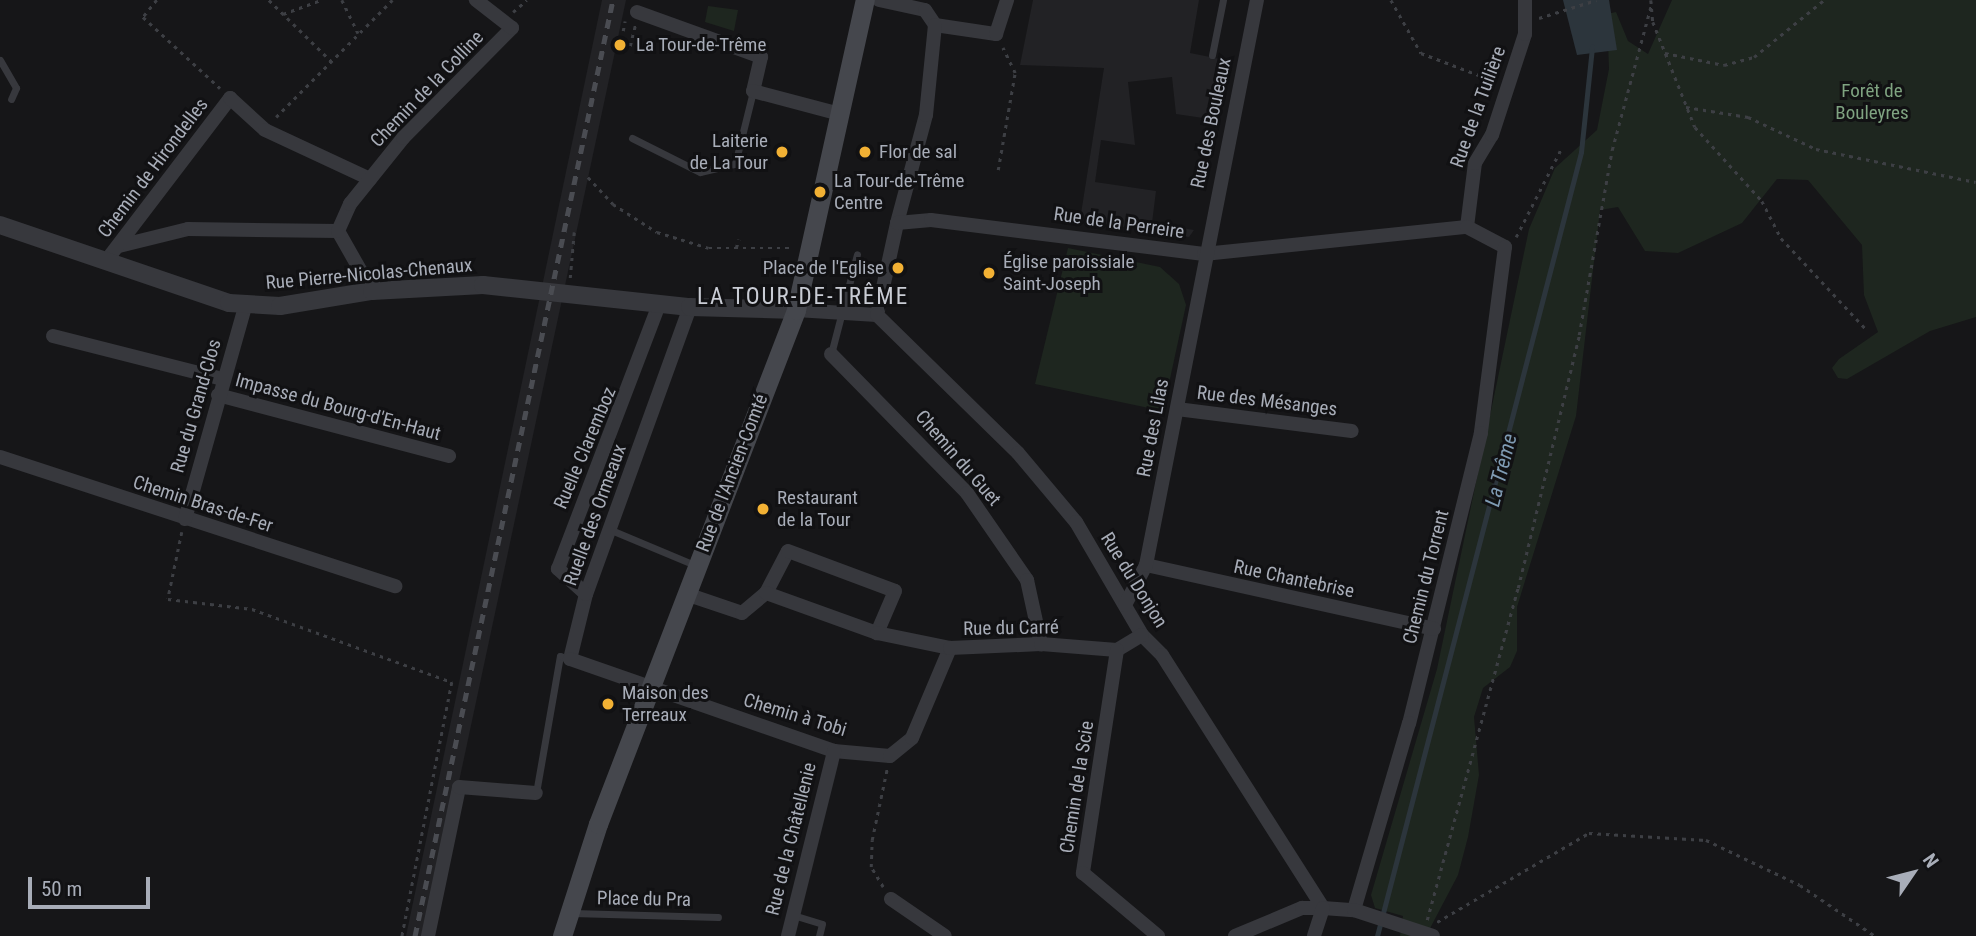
<!DOCTYPE html>
<meta charset="utf-8">
<style>
body{margin:0}
#map{position:relative;width:1976px;height:936px;overflow:hidden;background:#161618;font-family:"Roboto Condensed",sans-serif}
div>[style]{position:absolute}
.built>*{inset:0;background:#222225}
.green>*{inset:0;background:#1e261f}
.water>*{inset:0;background:#2c353c}
.stream>*{height:5px;margin:-2.5px;padding:0 2.5px;transform-origin:2.5px;border-radius:2.5px;background:#2c353c}
.path>*{height:2.5px;margin-top:-1.25px;transform-origin:0;background:repeating-linear-gradient(90deg,#3d3f44 0 3.5px,transparent 0 8.5px)}
.service>*{height:7px;margin:-3.5px;padding:0 3.5px;transform-origin:3.5px;border-radius:3.5px;background:#37383d}
.minor>*{height:14px;margin:-7px;padding:0 7px;transform-origin:7px;border-radius:7px;background:#37383d}
.tertiary>*{height:18px;margin:-9px;padding:0 9px;transform-origin:9px;border-radius:9px;background:#37383d}
.secondary>*{height:19px;margin:-9.5px;padding:0 9.5px;transform-origin:9.5px;border-radius:9.5px;background:#45474d}
.rail>*{height:5px;margin-top:-2.5px;transform-origin:0;background:repeating-linear-gradient(90deg,#4a4c52 0 9px,transparent 0 16px)}
.dots>*{width:19px;height:19px;translate:-50% -50%;box-sizing:border-box;border:4px solid #111113;border-radius:50%}
span{translate:-50% -50%;white-space:nowrap;text-align:center;line-height:1.15;-webkit-text-stroke:6px #111113;paint-order:stroke}
.poi-label{font-size:19px;color:#a8adb8}
.left{translate:0 -50%;text-align:left}
.right{translate:-100% -50%;text-align:right}
.street-label{font-size:19px;color:#a8adb8}
.park-label{font-size:19px;color:#7fa381}
.water-label{font-size:21px;color:#7f9bb3;font-style:italic}
.quarter-label{font-size:23px;color:#c9ccd4;letter-spacing:2px}
.north{position:absolute;left:1878px;top:838px;width:70px;height:70px;-webkit-text-stroke:5px #111113;paint-order:stroke;rotate:55deg;font-size:19px;font-weight:700;line-height:28px;text-align:center;color:#a8adb8}
.north::after{content:'';display:block;margin:auto;width:24px;height:32px;background:#a8adb8;clip-path:polygon(50% 0,100% 100%,50% 72%,0 100%)}
.scale{position:absolute;left:28px;top:877px;width:122px;height:32px;box-sizing:border-box;border:4px solid #a8adb8;border-top:0;padding-left:9px;font-size:21px;line-height:24px;white-space:nowrap;color:#a8adb8;-webkit-text-stroke:5px #111113;paint-order:stroke}
</style>
<div id="map">
<div class="built">
<i style="clip-path:polygon(602px 0,626px 0,426px 936px,406px 936px)"></i>
<i style="clip-path:polygon(1033px 0,1199px 0,1190px 53px,1235px 62px,1220px 63px,1210px 119px,1176px 114px,1172px 77px,1128px 82px,1135px 145px,1101px 140px,1095px 182px,1156px 191px,1152px 223px,1194px 230px,1189px 237px,1080px 220px,1104px 68px,1020px 65px)"></i>
</div>
<div class="green">
<i style="clip-path:polygon(1672px 0,1976px 0,1976px 317px,1930px 331px,1847px 379px,1838px 378px,1832px 368px,1839px 359px,1878px 332px,1864px 295px,1862px 245px,1808px 180px,1777px 179px,1742px 223px,1678px 253px,1645px 251px,1618px 207px,1600px 210px,1576px 416px,1517px 607px,1517px 651px,1510px 667px,1483px 688px,1474px 717px,1479px 775px,1468px 837px,1458px 875px,1426px 936px,1400px 936px,1403px 916px,1375px 908px,1371px 895px,1437px 669px,1529px 229px,1555px 168px,1597px 130px,1609px 69px,1607px 14px,1616px 12px,1628px 41px,1648px 54px)"></i>
<i style="clip-path:polygon(708px 6px,738px 10px,734px 31px,705px 22px)"></i>
<i style="clip-path:polygon(1068px 248px,1160px 267px,1179px 284px,1186px 305px,1163px 411px,1035px 384px)"></i>
</div>
<div class="water">
<i style="clip-path:polygon(1563px 0,1609px 0,1617px 50px,1577px 55px)"></i>
</div>
<div class="stream">
<i style="left:1377px;top:936px;width:810px;rotate:-75.41deg"></i>
<i style="left:1581px;top:152px;width:106px;rotate:-84deg"></i>
</div>
<div class="path">
<i style="left:157px;top:0;width:22px;rotate:129deg"></i>
<i style="left:143px;top:17px;width:105px;rotate:42.7deg"></i>
<i style="left:269px;top:0;width:87px;rotate:44.5deg"></i>
<i style="left:342px;top:0;width:37px;rotate:64deg"></i>
<i style="left:1391px;top:0;width:61px;rotate:60.5deg"></i>
<i style="left:1421px;top:53px;width:78px;rotate:21deg"></i>
<i style="left:1651px;top:0;width:22px;rotate:85deg"></i>
<i style="left:1653px;top:22px;width:113px;rotate:68.2deg"></i>
<i style="left:1695px;top:127px;width:100px;rotate:47.8deg"></i>
<i style="left:1762px;top:201px;width:42px;rotate:62.8deg"></i>
<i style="left:1781px;top:238px;width:125px;rotate:47deg"></i>
<i style="left:513px;top:12px;width:18px;rotate:-41deg"></i>
<i style="left:283px;top:14px;width:40px;rotate:-20.2deg"></i>
<i style="left:1539px;top:18px;width:60px;rotate:-17.5deg"></i>
<i style="left:623px;top:31px;width:10px;rotate:-79deg"></i>
<i style="left:630px;top:46px;width:21px;rotate:-76deg"></i>
<i style="left:1665px;top:53px;width:60px;rotate:11.5deg"></i>
<i style="left:1724px;top:65px;width:31px;rotate:-15deg"></i>
<i style="left:1754px;top:57px;width:90px;rotate:-39.2deg"></i>
<i style="left:1686px;top:107px;width:63px;rotate:9.2deg"></i>
<i style="left:1748px;top:117px;width:75px;rotate:25.2deg"></i>
<i style="left:1816px;top:149px;width:163px;rotate:11.7deg"></i>
<i style="left:276px;top:117px;width:165px;rotate:-45.2deg"></i>
<i style="left:998px;top:170px;width:98px;rotate:-80.1deg"></i>
<i style="left:1015px;top:73px;width:28px;rotate:-116deg"></i>
<i style="left:588px;top:177px;width:37px;rotate:47deg"></i>
<i style="left:613px;top:204px;width:52px;rotate:32.5deg"></i>
<i style="left:657px;top:232px;width:54px;rotate:17.1deg"></i>
<i style="left:709px;top:248px;width:81px"></i>
<i style="left:1516px;top:237px;width:101px;rotate:-62.9deg"></i>
<i style="left:736px;top:248px;width:9px;rotate:-72deg"></i>
<i style="left:570px;top:278px;width:46px;rotate:-85deg"></i>
<i style="left:182px;top:532px;width:68px;rotate:101.8deg"></i>
<i style="left:168px;top:599px;width:85px;rotate:6.8deg"></i>
<i style="left:252px;top:609px;width:213px;rotate:20.1deg"></i>
<i style="left:452px;top:682px;width:259px;rotate:101.1deg"></i>
<i style="left:883px;top:887px;width:23px;rotate:-121deg"></i>
<i style="left:871px;top:867px;width:27px;rotate:-88deg"></i>
<i style="left:872px;top:840px;width:73px;rotate:-78.1deg"></i>
<i style="left:1427px;top:920px;width:344px;rotate:-74.7deg"></i>
<i style="left:1518px;top:588px;width:260px;rotate:-76.4deg"></i>
<i style="left:1579px;top:335px;width:188px;rotate:-79.9deg"></i>
<i style="left:1612px;top:150px;width:153px;rotate:-74.9deg"></i>
<i style="left:1437px;top:922px;width:176px;rotate:-30.4deg"></i>
<i style="left:1589px;top:833px;width:117px;rotate:3.4deg"></i>
<i style="left:1706px;top:840px;width:104px;rotate:25.6deg"></i>
<i style="left:1800px;top:885px;width:91px;rotate:34.2deg"></i>
</div>
<div class="service">
<i style="left:1212px;top:55px;width:56px;rotate:-78.7deg"></i>
<i style="left:0;top:60px;width:32px;rotate:60deg"></i>
<i style="left:16px;top:88px;width:12px;rotate:114deg"></i>
<i style="left:632px;top:138px;width:76px;rotate:26.6deg"></i>
<i style="left:700px;top:172px;width:36px;rotate:-13deg"></i>
<i style="left:735px;top:164px;width:75px;rotate:-76.1deg"></i>
<i style="left:831px;top:354px;width:103px;rotate:-75.4deg"></i>
<i style="left:611px;top:530px;width:93px;rotate:22.7deg"></i>
<i style="left:536px;top:793px;width:139px;rotate:-80.1deg"></i>
<i style="left:560px;top:656px;width:10px;rotate:17deg"></i>
<i style="left:572px;top:913px;width:146px;rotate:1.6deg"></i>
<i style="left:793px;top:915px;width:30px;rotate:17deg"></i>
<i style="left:822px;top:924px;width:12px;rotate:104deg"></i>
</div>
<div class="minor">
<i style="left:879px;top:0;width:47px;rotate:12.3deg"></i>
<i style="left:925px;top:10px;width:18px;rotate:56deg"></i>
<i style="left:637px;top:12px;width:132px;rotate:19.9deg"></i>
<i style="left:761px;top:57px;width:35px;rotate:103deg"></i>
<i style="left:753px;top:91px;width:86px;rotate:14.8deg"></i>
<i style="left:935px;top:25px;width:62px;rotate:8.4deg"></i>
<i style="left:996px;top:34px;width:36px;rotate:-72deg"></i>
<i style="left:897px;top:223px;width:112px;rotate:-75deg"></i>
<i style="left:926px;top:115px;width:90px;rotate:-84.3deg"></i>
<i style="left:1467px;top:227px;width:64px;rotate:-82.9deg"></i>
<i style="left:1475px;top:163px;width:33px;rotate:-59deg"></i>
<i style="left:1492px;top:135px;width:106px;rotate:-71.9deg"></i>
<i style="left:1525px;top:34px;width:34px;rotate:-90deg"></i>
<i style="left:119px;top:246px;width:71px;rotate:-13.8deg"></i>
<i style="left:188px;top:229px;width:150px;rotate:0.8deg"></i>
<i style="left:106px;top:261px;width:205px;rotate:-52.7deg"></i>
<i style="left:230px;top:98px;width:47px;rotate:42.4deg"></i>
<i style="left:265px;top:130px;width:116px;rotate:25deg"></i>
<i style="left:372px;top:291px;width:69px;rotate:-119.5deg"></i>
<i style="left:338px;top:231px;width:30px;rotate:-66deg"></i>
<i style="left:350px;top:204px;width:85px;rotate:-51.2deg"></i>
<i style="left:403px;top:138px;width:155px;rotate:-45.3deg"></i>
<i style="left:512px;top:28px;width:46px;rotate:-142.1deg"></i>
<i style="left:690px;top:307px;width:305px;rotate:109.9deg"></i>
<i style="left:586px;top:594px;width:67px;rotate:103.8deg"></i>
<i style="left:570px;top:659px;width:280px;rotate:19.2deg"></i>
<i style="left:834px;top:751px;width:56px;rotate:5.1deg"></i>
<i style="left:890px;top:756px;width:28px;rotate:-39deg"></i>
<i style="left:912px;top:738px;width:98px;rotate:-67.1deg"></i>
<i style="left:796px;top:310px;width:81px;rotate:3.5deg"></i>
<i style="left:877px;top:315px;width:94px;rotate:-77.7deg"></i>
<i style="left:897px;top:223px;width:34px;rotate:-5deg"></i>
<i style="left:931px;top:220px;width:275px;rotate:7.1deg"></i>
<i style="left:1204px;top:254px;width:264px;rotate:-5.9deg"></i>
<i style="left:1467px;top:227px;width:43px;rotate:27.8deg"></i>
<i style="left:1505px;top:247px;width:188px;rotate:97.4deg"></i>
<i style="left:1481px;top:433px;width:299px;rotate:103.9deg"></i>
<i style="left:1409px;top:723px;width:195px;rotate:106.4deg"></i>
<i style="left:877px;top:315px;width:197px;rotate:44.4deg"></i>
<i style="left:1018px;top:453px;width:90px;rotate:50deg"></i>
<i style="left:1076px;top:522px;width:131px;rotate:59.7deg"></i>
<i style="left:1142px;top:635px;width:28px;rotate:45deg"></i>
<i style="left:1162px;top:655px;width:300px;rotate:57.5deg"></i>
<i style="left:1323px;top:908px;width:31px;rotate:4deg"></i>
<i style="left:1354px;top:910px;width:83px;rotate:18.2deg"></i>
<i style="left:53px;top:336px;width:175px;rotate:14.2deg"></i>
<i style="left:831px;top:354px;width:194px;rotate:45.6deg"></i>
<i style="left:967px;top:493px;width:106px;rotate:55.4deg"></i>
<i style="left:1027px;top:580px;width:66px;rotate:77.7deg"></i>
<i style="left:218px;top:395px;width:239px;rotate:14.8deg"></i>
<i style="left:1177px;top:409px;width:176px;rotate:7.2deg"></i>
<i style="left:0;top:457px;width:416px;rotate:18.1deg"></i>
<i style="left:185px;top:519px;width:223px;rotate:-74.2deg"></i>
<i style="left:1146px;top:565px;width:295px;rotate:12.5deg"></i>
<i style="left:766px;top:593px;width:47px;rotate:-62.4deg"></i>
<i style="left:788px;top:551px;width:114px;rotate:20.5deg"></i>
<i style="left:895px;top:591px;width:46px;rotate:113.2deg"></i>
<i style="left:586px;top:594px;width:38px;rotate:-138deg"></i>
<i style="left:558px;top:569px;width:284px;rotate:-69.1deg"></i>
<i style="left:686px;top:594px;width:59px;rotate:18.7deg"></i>
<i style="left:742px;top:613px;width:31px;rotate:-40deg"></i>
<i style="left:766px;top:593px;width:118px;rotate:19.8deg"></i>
<i style="left:877px;top:633px;width:75px;rotate:11.6deg"></i>
<i style="left:950px;top:648px;width:91px;rotate:-2.5deg"></i>
<i style="left:1041px;top:644px;width:76px;rotate:4.5deg"></i>
<i style="left:1117px;top:650px;width:29px;rotate:-31deg"></i>
<i style="left:1125px;top:605px;width:45px;rotate:-62.3deg"></i>
<i style="left:1146px;top:565px;width:576px;rotate:-78.89deg"></i>
<i style="left:1117px;top:650px;width:226px;rotate:98.7deg"></i>
<i style="left:1083px;top:873px;width:98px;rotate:40deg"></i>
<i style="left:891px;top:899px;width:65px;rotate:34.4deg"></i>
<i style="left:428px;top:936px;width:152px;rotate:-78.2deg"></i>
<i style="left:459px;top:787px;width:77px;rotate:4.5deg"></i>
<i style="left:788px;top:936px;width:191px;rotate:-76deg"></i>
<i style="left:1235px;top:936px;width:73px;rotate:-22.7deg"></i>
<i style="left:1302px;top:908px;width:21px"></i>
<i style="left:1323px;top:908px;width:29px;rotate:108deg"></i>
</div>
<div class="tertiary">
<i style="left:0;top:225px;width:242px;rotate:18.8deg"></i>
<i style="left:229px;top:303px;width:51px;rotate:3.4deg"></i>
<i style="left:280px;top:306px;width:93px;rotate:-9.3deg"></i>
<i style="left:372px;top:291px;width:111px;rotate:-3.1deg"></i>
<i style="left:483px;top:285px;width:208px;rotate:6.1deg"></i>
<i style="left:690px;top:307px;width:106px;rotate:1.6deg"></i>
</div>
<div class="secondary">
<i style="left:562px;top:936px;width:118px;rotate:-72.2deg"></i>
<i style="left:598px;top:824px;width:551px;rotate:-68.93deg"></i>
<i style="left:796px;top:310px;width:318px;rotate:-77.5deg"></i>
</div>
<div class="rail">
<i style="left:415px;top:936px;width:957px;rotate:-78.06deg"></i>
</div>
<div class="dots">
<i style="left:620px;top:45px;background:#f2b134"></i>
<i style="left:782px;top:152px;background:#f2b134"></i>
<i style="left:865px;top:152px;background:#f2b134"></i>
<i style="left:820px;top:192px;background:#f2b134"></i>
<i style="left:898px;top:268px;background:#f2b134"></i>
<i style="left:989px;top:273px;background:#f2b134"></i>
<i style="left:763px;top:509px;background:#f2b134"></i>
<i style="left:608px;top:704px;background:#f2b134"></i>
</div>
<div class="poi-label">
<span class="left" style="left:636px;top:45px">La Tour-de-Trême</span>
<span class="right" style="left:768px;top:152px">Laiterie<br>de La Tour</span>
<span class="left" style="left:879px;top:152px">Flor de sal</span>
<span class="left" style="left:834px;top:192px">La Tour-de-Trême<br>Centre</span>
<span class="left" style="left:1003px;top:273px">Église paroissiale<br>Saint-Joseph</span>
<span class="right" style="left:884px;top:268px">Place de l'Eglise</span>
<span class="left" style="left:777px;top:509px">Restaurant<br>de la Tour</span>
<span class="left" style="left:622px;top:704px">Maison des<br>Terreaux</span>
</div>
<div class="street-label">
<span style="left:427px;top:89px;rotate:-46deg">Chemin de la Colline</span>
<span style="left:1478px;top:107px;rotate:-70deg">Rue de la Tuilière</span>
<span style="left:1211px;top:123px;rotate:-78deg">Rue des Bouleaux</span>
<span style="left:153px;top:168px;rotate:-53deg">Chemin de Hirondelles</span>
<span style="left:1119px;top:223px;rotate:8deg">Rue de la Perreire</span>
<span style="left:369px;top:274px;rotate:-5deg">Rue Pierre-Nicolas-Chenaux</span>
<span style="left:1267px;top:401px;rotate:7deg">Rue des Mésanges</span>
<span style="left:196px;top:406px;rotate:-74deg">Rue du Grand-Clos</span>
<span style="left:338px;top:407px;rotate:15deg">Impasse du Bourg-d'En-Haut</span>
<span style="left:1153px;top:428px;rotate:-79deg">Rue des Lilas</span>
<span style="left:585px;top:448px;rotate:-67deg">Ruelle Claremboz</span>
<span style="left:958px;top:458px;rotate:49deg">Chemin du Guet</span>
<span style="left:732px;top:473px;rotate:-69deg">Rue de l'Ancien-Comté</span>
<span style="left:203px;top:504px;rotate:18deg">Chemin Bras-de-Fer</span>
<span style="left:595px;top:515px;rotate:-70deg">Ruelle des Ormeaux</span>
<span style="left:1426px;top:577px;rotate:-76deg">Chemin du Torrent</span>
<span style="left:1294px;top:579px;rotate:12deg">Rue Chantebrise</span>
<span style="left:1134px;top:580px;rotate:58deg">Rue du Donjon</span>
<span style="left:1011px;top:628px;rotate:-1deg">Rue du Carré</span>
<span style="left:795px;top:715px;rotate:17deg">Chemin à Tobi</span>
<span style="left:1077px;top:787px;rotate:-81deg">Chemin de la Scie</span>
<span style="left:791px;top:839px;rotate:-76deg">Rue de la Châtellenie</span>
<span style="left:644px;top:899px;rotate:1deg">Place du Pra</span>
</div>
<div class="park-label">
<span style="left:1872px;top:102px">Forêt de<br>Bouleyres</span>
</div>
<div class="water-label">
<span style="left:1501px;top:470px;rotate:-76deg">La Trême</span>
</div>
<div class="quarter-label">
<span style="left:803px;top:297px">LA TOUR-DE-TRÊME</span>
</div>
<div class="north">N</div>
<div class="scale">50 m</div>
</div>
